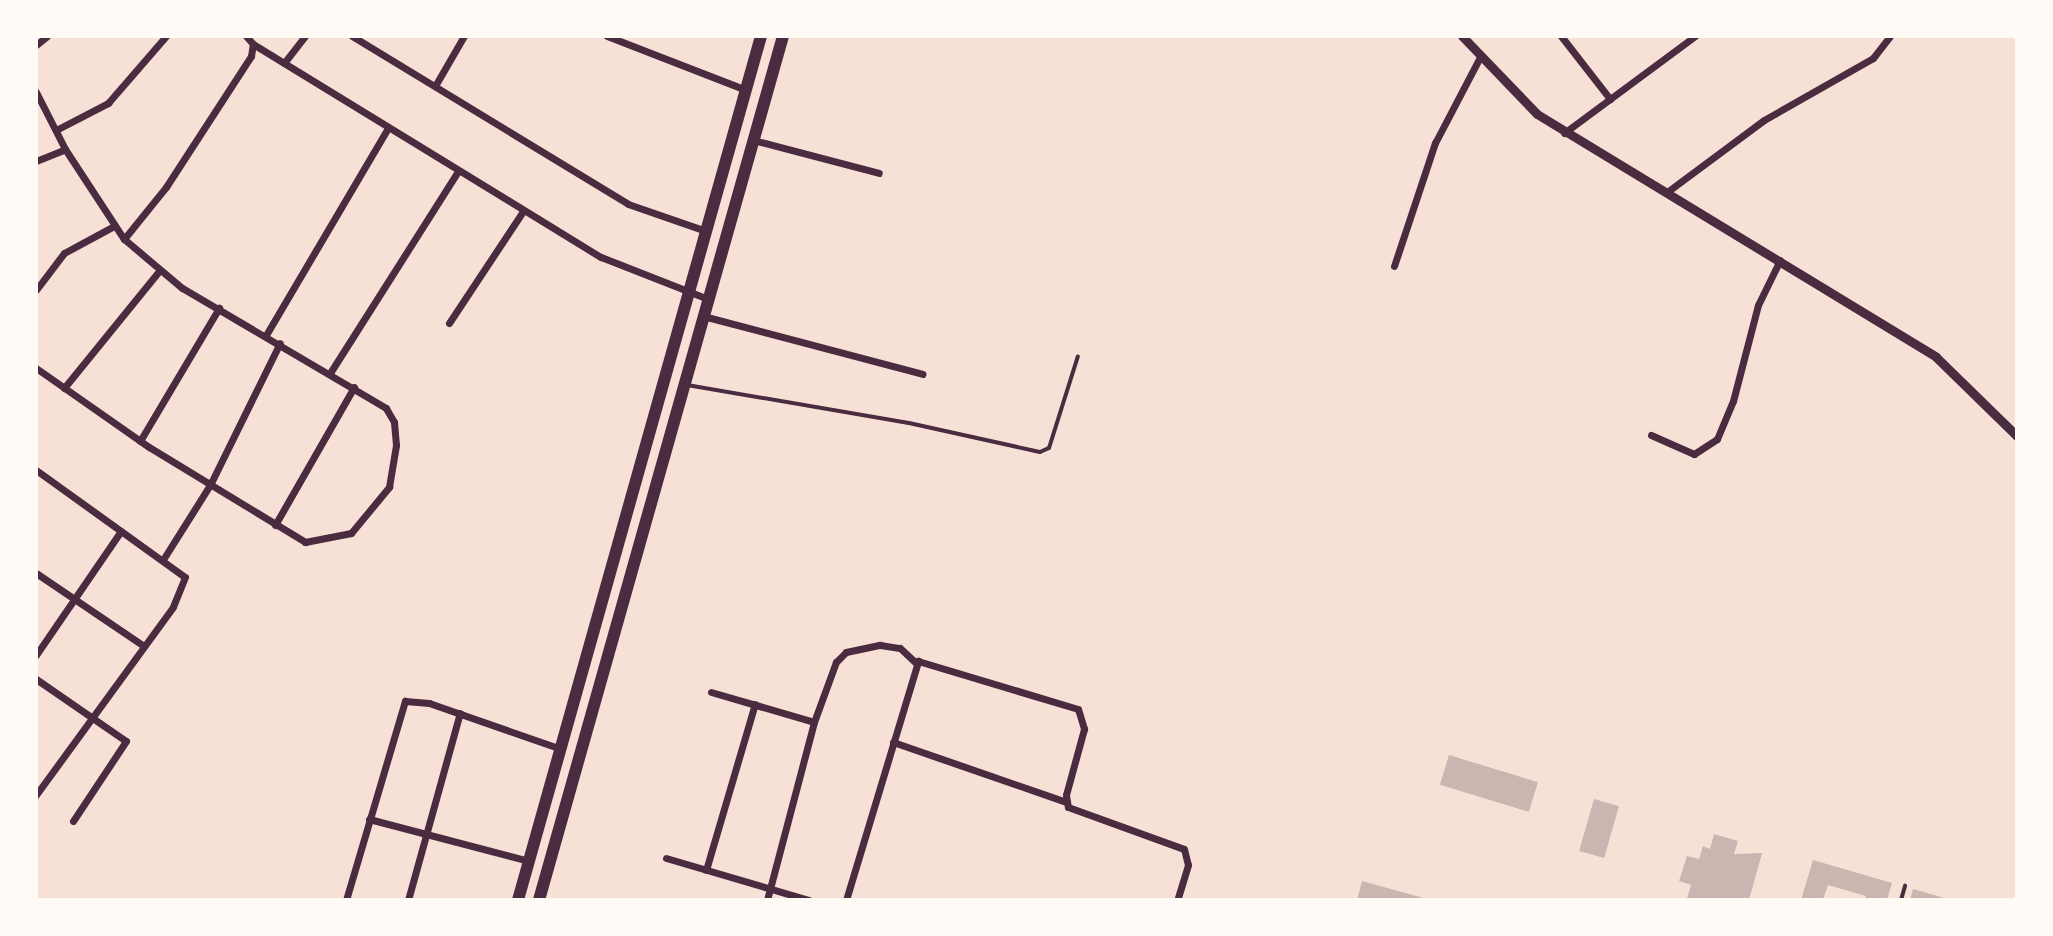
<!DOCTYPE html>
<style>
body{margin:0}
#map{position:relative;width:2053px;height:936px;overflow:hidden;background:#f7e1d7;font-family:Figtree,sans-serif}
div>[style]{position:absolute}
.building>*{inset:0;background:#ccb4b1;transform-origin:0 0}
.service>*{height:4px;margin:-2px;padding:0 2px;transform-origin:2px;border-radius:2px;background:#4a2c40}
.minor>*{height:7px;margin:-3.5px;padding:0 3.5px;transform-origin:3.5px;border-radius:3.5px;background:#4a2c40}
.tertiary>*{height:9px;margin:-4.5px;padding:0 4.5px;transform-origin:4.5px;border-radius:4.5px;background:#4a2c40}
.trunk>*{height:12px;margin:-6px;padding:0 6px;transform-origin:6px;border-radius:6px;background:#4a2c40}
span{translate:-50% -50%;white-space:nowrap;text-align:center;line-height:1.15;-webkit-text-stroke:8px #fffaf5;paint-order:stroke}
.frame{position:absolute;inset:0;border:38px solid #fffaf5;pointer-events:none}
</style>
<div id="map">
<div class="building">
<i style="left:1449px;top:755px;width:93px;height:31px;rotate:17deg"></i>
<i style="left:1594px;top:799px;width:26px;height:54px;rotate:16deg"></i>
<i style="clip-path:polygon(1714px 834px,1738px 841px,1734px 854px,1762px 853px,1749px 900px,1687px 899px,1691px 885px,1679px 881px,1687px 856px,1699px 859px,1703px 846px,1710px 849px)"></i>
<i style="clip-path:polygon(1813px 860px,1892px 883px,1887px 900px,1865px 900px,1866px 896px,1828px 885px,1823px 900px,1801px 900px)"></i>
<i style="clip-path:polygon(1362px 881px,1427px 899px,1427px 900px,1357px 900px)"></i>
<i style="clip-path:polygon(1913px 889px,1948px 899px,1948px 900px,1910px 900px)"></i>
</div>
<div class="service">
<i style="left:687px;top:385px;width:225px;rotate:9.7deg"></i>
<i style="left:909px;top:423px;width:134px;rotate:12.5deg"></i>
<i style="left:1040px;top:452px;width:10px;rotate:-24deg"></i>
<i style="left:1049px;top:448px;width:96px;rotate:-72.5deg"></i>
<i style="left:1901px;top:900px;width:15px;rotate:-74deg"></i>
</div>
<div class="minor">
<i style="left:352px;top:36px;width:323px;rotate:31.3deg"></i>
<i style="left:628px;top:204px;width:83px;rotate:19.1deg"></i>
<i style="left:607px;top:36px;width:149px;rotate:21.2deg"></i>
<i style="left:1561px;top:36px;width:80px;rotate:52.1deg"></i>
<i style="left:253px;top:44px;width:408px;rotate:31.5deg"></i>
<i style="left:601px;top:257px;width:115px;rotate:21.4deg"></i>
<i style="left:36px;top:45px;width:14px;rotate:-39deg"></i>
<i style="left:284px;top:63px;width:34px;rotate:-52deg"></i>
<i style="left:435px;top:86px;width:58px;rotate:-59.9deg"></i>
<i style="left:36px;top:92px;width:64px;rotate:63deg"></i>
<i style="left:65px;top:149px;width:108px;rotate:56.8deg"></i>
<i style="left:56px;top:130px;width:59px;rotate:-27.4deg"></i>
<i style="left:108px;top:103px;width:89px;rotate:-49.1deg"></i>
<i style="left:1564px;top:133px;width:163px;rotate:-36.5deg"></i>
<i style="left:753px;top:140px;width:130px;rotate:14.7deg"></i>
<i style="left:36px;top:161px;width:31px;rotate:-22deg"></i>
<i style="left:1667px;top:192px;width:121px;rotate:-36.6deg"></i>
<i style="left:1764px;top:120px;width:125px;rotate:-29.6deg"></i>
<i style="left:1873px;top:58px;width:28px;rotate:-52deg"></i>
<i style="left:1394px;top:266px;width:130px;rotate:-71.6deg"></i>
<i style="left:1435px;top:143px;width:95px;rotate:-62.4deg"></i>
<i style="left:36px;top:290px;width:46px;rotate:-52.9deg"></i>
<i style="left:64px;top:253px;width:55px;rotate:-28.4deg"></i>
<i style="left:703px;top:316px;width:227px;rotate:14.8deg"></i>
<i style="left:449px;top:323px;width:134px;rotate:-56.5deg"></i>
<i style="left:266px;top:335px;width:240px;rotate:-59.5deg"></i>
<i style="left:36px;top:368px;width:138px;rotate:35deg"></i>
<i style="left:149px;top:447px;width:183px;rotate:31.3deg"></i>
<i style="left:305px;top:542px;width:47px;rotate:-11.1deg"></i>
<i style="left:351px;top:533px;width:60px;rotate:-50.4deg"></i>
<i style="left:389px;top:487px;width:43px;rotate:-80.5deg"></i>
<i style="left:396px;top:445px;width:23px;rotate:-95deg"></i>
<i style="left:394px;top:422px;width:16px;rotate:-120deg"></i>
<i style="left:386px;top:408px;width:237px;rotate:-149.5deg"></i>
<i style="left:182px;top:288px;width:76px;rotate:-139.8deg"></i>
<i style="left:124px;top:239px;width:67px;rotate:-51.1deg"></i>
<i style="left:166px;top:187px;width:156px;rotate:-57deg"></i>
<i style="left:251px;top:56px;width:12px;rotate:-81deg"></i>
<i style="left:253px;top:44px;width:11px;rotate:-131deg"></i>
<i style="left:330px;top:373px;width:239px;rotate:-57.6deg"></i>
<i style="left:64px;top:388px;width:152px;rotate:-50.9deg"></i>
<i style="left:1651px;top:435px;width:47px;rotate:23.8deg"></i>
<i style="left:1694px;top:454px;width:27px;rotate:-33deg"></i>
<i style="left:1717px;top:439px;width:41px;rotate:-67.2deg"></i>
<i style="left:1733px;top:401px;width:99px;rotate:-75.4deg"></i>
<i style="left:1758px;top:305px;width:50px;rotate:-63.9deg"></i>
<i style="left:140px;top:441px;width:155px;rotate:-59.3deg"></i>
<i style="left:36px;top:470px;width:183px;rotate:35.7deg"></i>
<i style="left:185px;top:577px;width:32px;rotate:112deg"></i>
<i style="left:173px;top:607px;width:233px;rotate:126.1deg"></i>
<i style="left:275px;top:525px;width:159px;rotate:-60.2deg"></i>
<i style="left:164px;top:558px;width:86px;rotate:-57.8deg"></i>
<i style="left:210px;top:485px;width:158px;rotate:-63.8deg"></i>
<i style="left:36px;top:573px;width:130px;rotate:34.1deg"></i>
<i style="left:36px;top:655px;width:150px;rotate:-55.6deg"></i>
<i style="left:36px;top:679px;width:109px;rotate:34.6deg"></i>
<i style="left:126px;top:741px;width:96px;rotate:123.5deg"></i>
<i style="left:711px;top:692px;width:107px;rotate:16.2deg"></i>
<i style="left:893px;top:742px;width:183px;rotate:19.1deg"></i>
<i style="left:369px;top:819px;width:165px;rotate:14.7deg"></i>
<i style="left:666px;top:858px;width:149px;rotate:16.4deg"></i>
<i style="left:706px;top:870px;width:173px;rotate:-73.6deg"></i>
<i style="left:346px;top:900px;width:208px;rotate:-73.5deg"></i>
<i style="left:405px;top:701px;width:24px;rotate:5deg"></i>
<i style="left:429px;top:703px;width:140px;rotate:19.2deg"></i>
<i style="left:408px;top:900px;width:194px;rotate:-74.5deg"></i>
<i style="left:767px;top:900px;width:184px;rotate:-75.2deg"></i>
<i style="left:814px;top:722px;width:64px;rotate:-69.9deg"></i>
<i style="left:836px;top:662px;width:14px;rotate:-45deg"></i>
<i style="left:846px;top:652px;width:35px;rotate:-12deg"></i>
<i style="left:880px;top:645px;width:20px;rotate:9deg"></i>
<i style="left:900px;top:648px;width:21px;rotate:43deg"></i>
<i style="left:846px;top:900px;width:250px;rotate:-73.2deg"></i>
<i style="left:918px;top:661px;width:167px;rotate:16.7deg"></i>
<i style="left:1078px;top:709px;width:21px;rotate:73deg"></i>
<i style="left:1084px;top:729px;width:68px;rotate:105.3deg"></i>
<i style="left:1066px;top:795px;width:12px;rotate:81deg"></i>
<i style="left:1068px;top:807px;width:123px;rotate:19.9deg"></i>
<i style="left:1184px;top:849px;width:16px;rotate:76deg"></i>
<i style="left:1188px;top:865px;width:37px;rotate:107deg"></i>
</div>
<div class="tertiary">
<i style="left:1462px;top:36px;width:108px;rotate:46.1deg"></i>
<i style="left:1537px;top:114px;width:467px;rotate:31.3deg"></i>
<i style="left:1936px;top:357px;width:113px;rotate:44.3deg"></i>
</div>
<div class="trunk">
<i style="left:518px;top:900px;width:898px;rotate:-74.29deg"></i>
<i style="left:539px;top:900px;width:898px;rotate:-74.23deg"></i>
</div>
<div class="frame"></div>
</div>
